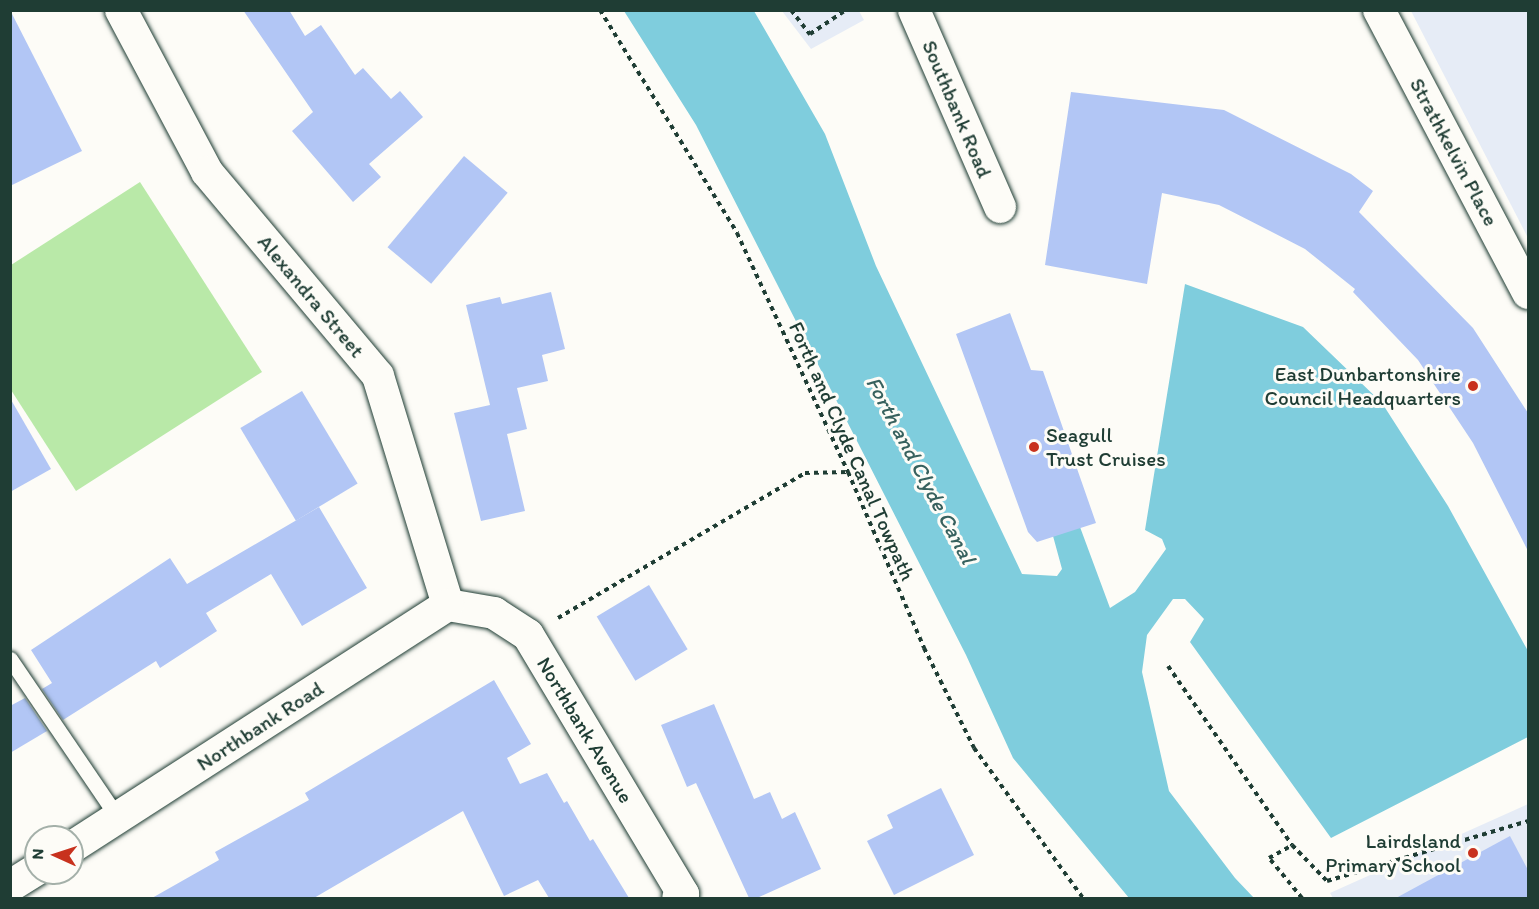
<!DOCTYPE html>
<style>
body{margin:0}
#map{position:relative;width:1539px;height:909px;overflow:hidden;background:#fdfcf7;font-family:Itim,sans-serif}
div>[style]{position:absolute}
.built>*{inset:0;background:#e6ecf6}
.green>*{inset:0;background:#b9e9a8}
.water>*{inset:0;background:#7fcddd}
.building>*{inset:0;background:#b2c6f5;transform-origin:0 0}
.path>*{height:4px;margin-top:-2px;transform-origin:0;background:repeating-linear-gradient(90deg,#1f3d34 0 4.5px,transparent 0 9px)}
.roads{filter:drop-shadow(0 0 2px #1f3d34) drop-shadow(0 0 2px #1f3d34)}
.service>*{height:15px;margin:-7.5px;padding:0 7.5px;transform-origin:7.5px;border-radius:7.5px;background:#fdfcf7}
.minor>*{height:32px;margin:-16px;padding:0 16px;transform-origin:16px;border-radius:16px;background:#fdfcf7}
.dots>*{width:16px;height:16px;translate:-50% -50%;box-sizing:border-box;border:3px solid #fdfcf7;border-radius:50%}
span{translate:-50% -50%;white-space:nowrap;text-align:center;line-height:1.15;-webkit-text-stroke:6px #fdfcf7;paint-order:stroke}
.street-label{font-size:21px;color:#1f3d34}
.poi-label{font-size:21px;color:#1f3d34}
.right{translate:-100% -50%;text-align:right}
.left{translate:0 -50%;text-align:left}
.water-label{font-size:22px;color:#37615e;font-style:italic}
.frame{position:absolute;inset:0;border:12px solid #1f3d34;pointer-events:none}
.north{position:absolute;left:24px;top:825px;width:60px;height:60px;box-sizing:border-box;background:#fdfcf7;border:2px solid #a4b0a9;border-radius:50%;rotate:273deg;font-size:16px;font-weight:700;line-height:24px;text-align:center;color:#1f3d34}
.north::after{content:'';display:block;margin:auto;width:21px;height:27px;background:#c8321e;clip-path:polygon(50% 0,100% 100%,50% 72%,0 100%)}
</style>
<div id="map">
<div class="built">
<i style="clip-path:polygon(782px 11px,859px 11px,864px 20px,811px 49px)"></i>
<i style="clip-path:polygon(1411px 11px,1528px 11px,1528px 238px)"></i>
<i style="clip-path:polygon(1528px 804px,1528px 898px,1333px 898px,1330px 893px)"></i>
</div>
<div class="green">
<i style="clip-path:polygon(140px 182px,262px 372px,76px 491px,11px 390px,11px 265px)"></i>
</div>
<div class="water">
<i style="clip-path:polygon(624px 11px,754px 11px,825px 134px,876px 266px,1022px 574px,1057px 576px,1062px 569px,1053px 536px,1080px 527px,1110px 608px,1135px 592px,1166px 549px,1162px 539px,1145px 530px,1185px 284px,1303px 327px,1382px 403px,1448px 506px,1528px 651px,1528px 737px,1331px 838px,1190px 642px,1204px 619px,1185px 599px,1173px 599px,1147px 635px,1142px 672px,1169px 791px,1235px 878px,1254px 898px,1129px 898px,1013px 758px,966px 655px,696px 125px)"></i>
</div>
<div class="building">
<i style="clip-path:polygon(10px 10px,82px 151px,10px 186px)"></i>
<i style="clip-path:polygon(243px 10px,289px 10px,305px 36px,321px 25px,355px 75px,363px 68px,391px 99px,400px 91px,423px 117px,369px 164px,381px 177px,353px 202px,292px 131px,313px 112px)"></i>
<i style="clip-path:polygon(1071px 92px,1224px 110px,1351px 174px,1373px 191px,1359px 212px,1473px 328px,1528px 413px,1528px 551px,1473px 443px,1418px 360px,1353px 292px,1355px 289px,1305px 249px,1219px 205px,1162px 193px,1147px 284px,1045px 265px)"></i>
<i style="left:464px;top:156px;width:57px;height:119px;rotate:40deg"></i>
<i style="clip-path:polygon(551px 292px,565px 349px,542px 355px,548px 381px,517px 388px,527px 429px,507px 434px,525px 511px,481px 521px,454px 413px,490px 405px,466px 305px,500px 297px,502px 304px)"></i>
<i style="clip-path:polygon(1010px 313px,1031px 370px,1043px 371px,1096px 523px,1037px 542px,1028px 532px,956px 334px)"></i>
<i style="left:302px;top:391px;width:108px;height:72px;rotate:59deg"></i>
<i style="clip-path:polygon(10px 398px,51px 469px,10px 492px)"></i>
<i style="clip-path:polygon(319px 507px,367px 588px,302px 626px,271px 574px,206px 613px,217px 631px,160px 668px,156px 661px,63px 720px,42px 689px,52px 683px,31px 650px,170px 558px,187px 584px)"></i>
<i style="left:649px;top:585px;width:75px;height:61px;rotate:59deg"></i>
<i style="clip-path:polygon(494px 680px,531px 744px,507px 758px,520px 784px,547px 773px,564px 803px,567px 801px,590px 841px,593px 839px,629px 898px,549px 898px,538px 880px,504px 896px,463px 811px,314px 898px,152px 898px,219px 860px,215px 852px,309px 800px,305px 793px)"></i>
<i style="clip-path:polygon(25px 698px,47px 731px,10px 753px,10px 706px)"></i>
<i style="clip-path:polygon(714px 704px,754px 799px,770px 792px,782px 819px,795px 812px,821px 869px,757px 898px,749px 898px,696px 783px,687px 787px,661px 725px)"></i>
<i style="clip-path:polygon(941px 788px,974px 855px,894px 895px,867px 841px,893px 828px,887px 815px)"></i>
<i style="clip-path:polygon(1510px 836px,1528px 870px,1528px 898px,1396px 898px)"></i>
</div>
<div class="path">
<i style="left:600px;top:10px;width:262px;rotate:58.4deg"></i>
<i style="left:737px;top:233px;width:264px;rotate:65.1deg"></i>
<i style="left:848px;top:472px;width:192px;rotate:66.6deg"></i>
<i style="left:924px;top:648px;width:112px;rotate:63.4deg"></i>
<i style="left:974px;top:748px;width:185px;rotate:54deg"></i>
<i style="left:791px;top:10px;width:31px;rotate:52deg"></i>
<i style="left:810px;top:34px;width:43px;rotate:-33.7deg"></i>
<i style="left:558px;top:618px;width:286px;rotate:-30.4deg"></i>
<i style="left:805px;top:473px;width:43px;rotate:-1.3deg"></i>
<i style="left:1168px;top:666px;width:218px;rotate:55.3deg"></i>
<i style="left:1302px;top:898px;width:52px;rotate:-129.5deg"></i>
<i style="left:1269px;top:858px;width:26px;rotate:-29deg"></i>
<i style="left:1292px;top:845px;width:50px;rotate:45.8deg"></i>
<i style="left:1327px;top:881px;width:210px;rotate:-16.6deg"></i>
</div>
<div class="roads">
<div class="service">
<i style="left:10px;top:659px;width:192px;rotate:55.8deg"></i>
</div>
<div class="minor">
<i style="left:121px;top:10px;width:183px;rotate:62deg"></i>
<i style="left:207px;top:172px;width:266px;rotate:50deg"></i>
<i style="left:378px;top:376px;width:239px;rotate:73deg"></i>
<i style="left:914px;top:10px;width:215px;rotate:66.4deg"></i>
<i style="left:1379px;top:10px;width:320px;rotate:62.2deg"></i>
<i style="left:448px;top:605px;width:47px;rotate:9.9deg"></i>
<i style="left:494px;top:613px;width:40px;rotate:32.9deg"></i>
<i style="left:528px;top:635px;width:302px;rotate:59.1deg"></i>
<i style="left:683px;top:894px;width:6px;rotate:141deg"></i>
<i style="left:72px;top:847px;width:447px;rotate:-32.8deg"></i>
<i style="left:10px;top:886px;width:31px;rotate:-32deg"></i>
</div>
</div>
<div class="dots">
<i style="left:1473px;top:386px;background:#c8321e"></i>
<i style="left:1034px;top:447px;background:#c8321e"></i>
<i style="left:1473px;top:853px;background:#c8321e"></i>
</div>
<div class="street-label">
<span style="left:957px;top:109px;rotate:67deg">Southbank Road</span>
<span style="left:1454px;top:152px;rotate:62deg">Strathkelvin Place</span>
<span style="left:311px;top:296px;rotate:50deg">Alexandra Street</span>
<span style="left:852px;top:451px;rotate:66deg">Forth and Clyde Canal Towpath</span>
<span style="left:260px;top:726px;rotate:-33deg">Northbank Road</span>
<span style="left:585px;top:730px;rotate:59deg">Northbank Avenue</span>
</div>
<div class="poi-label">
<span class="right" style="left:1461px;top:386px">East Dunbartonshire<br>Council Headquarters</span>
<span class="left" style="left:1046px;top:447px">Seagull<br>Trust Cruises</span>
<span class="right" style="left:1461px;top:853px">Lairdsland<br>Primary School</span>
</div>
<div class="water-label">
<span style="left:921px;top:470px;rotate:62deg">Forth and Clyde Canal</span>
</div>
<div class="frame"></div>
<div class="north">N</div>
</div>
